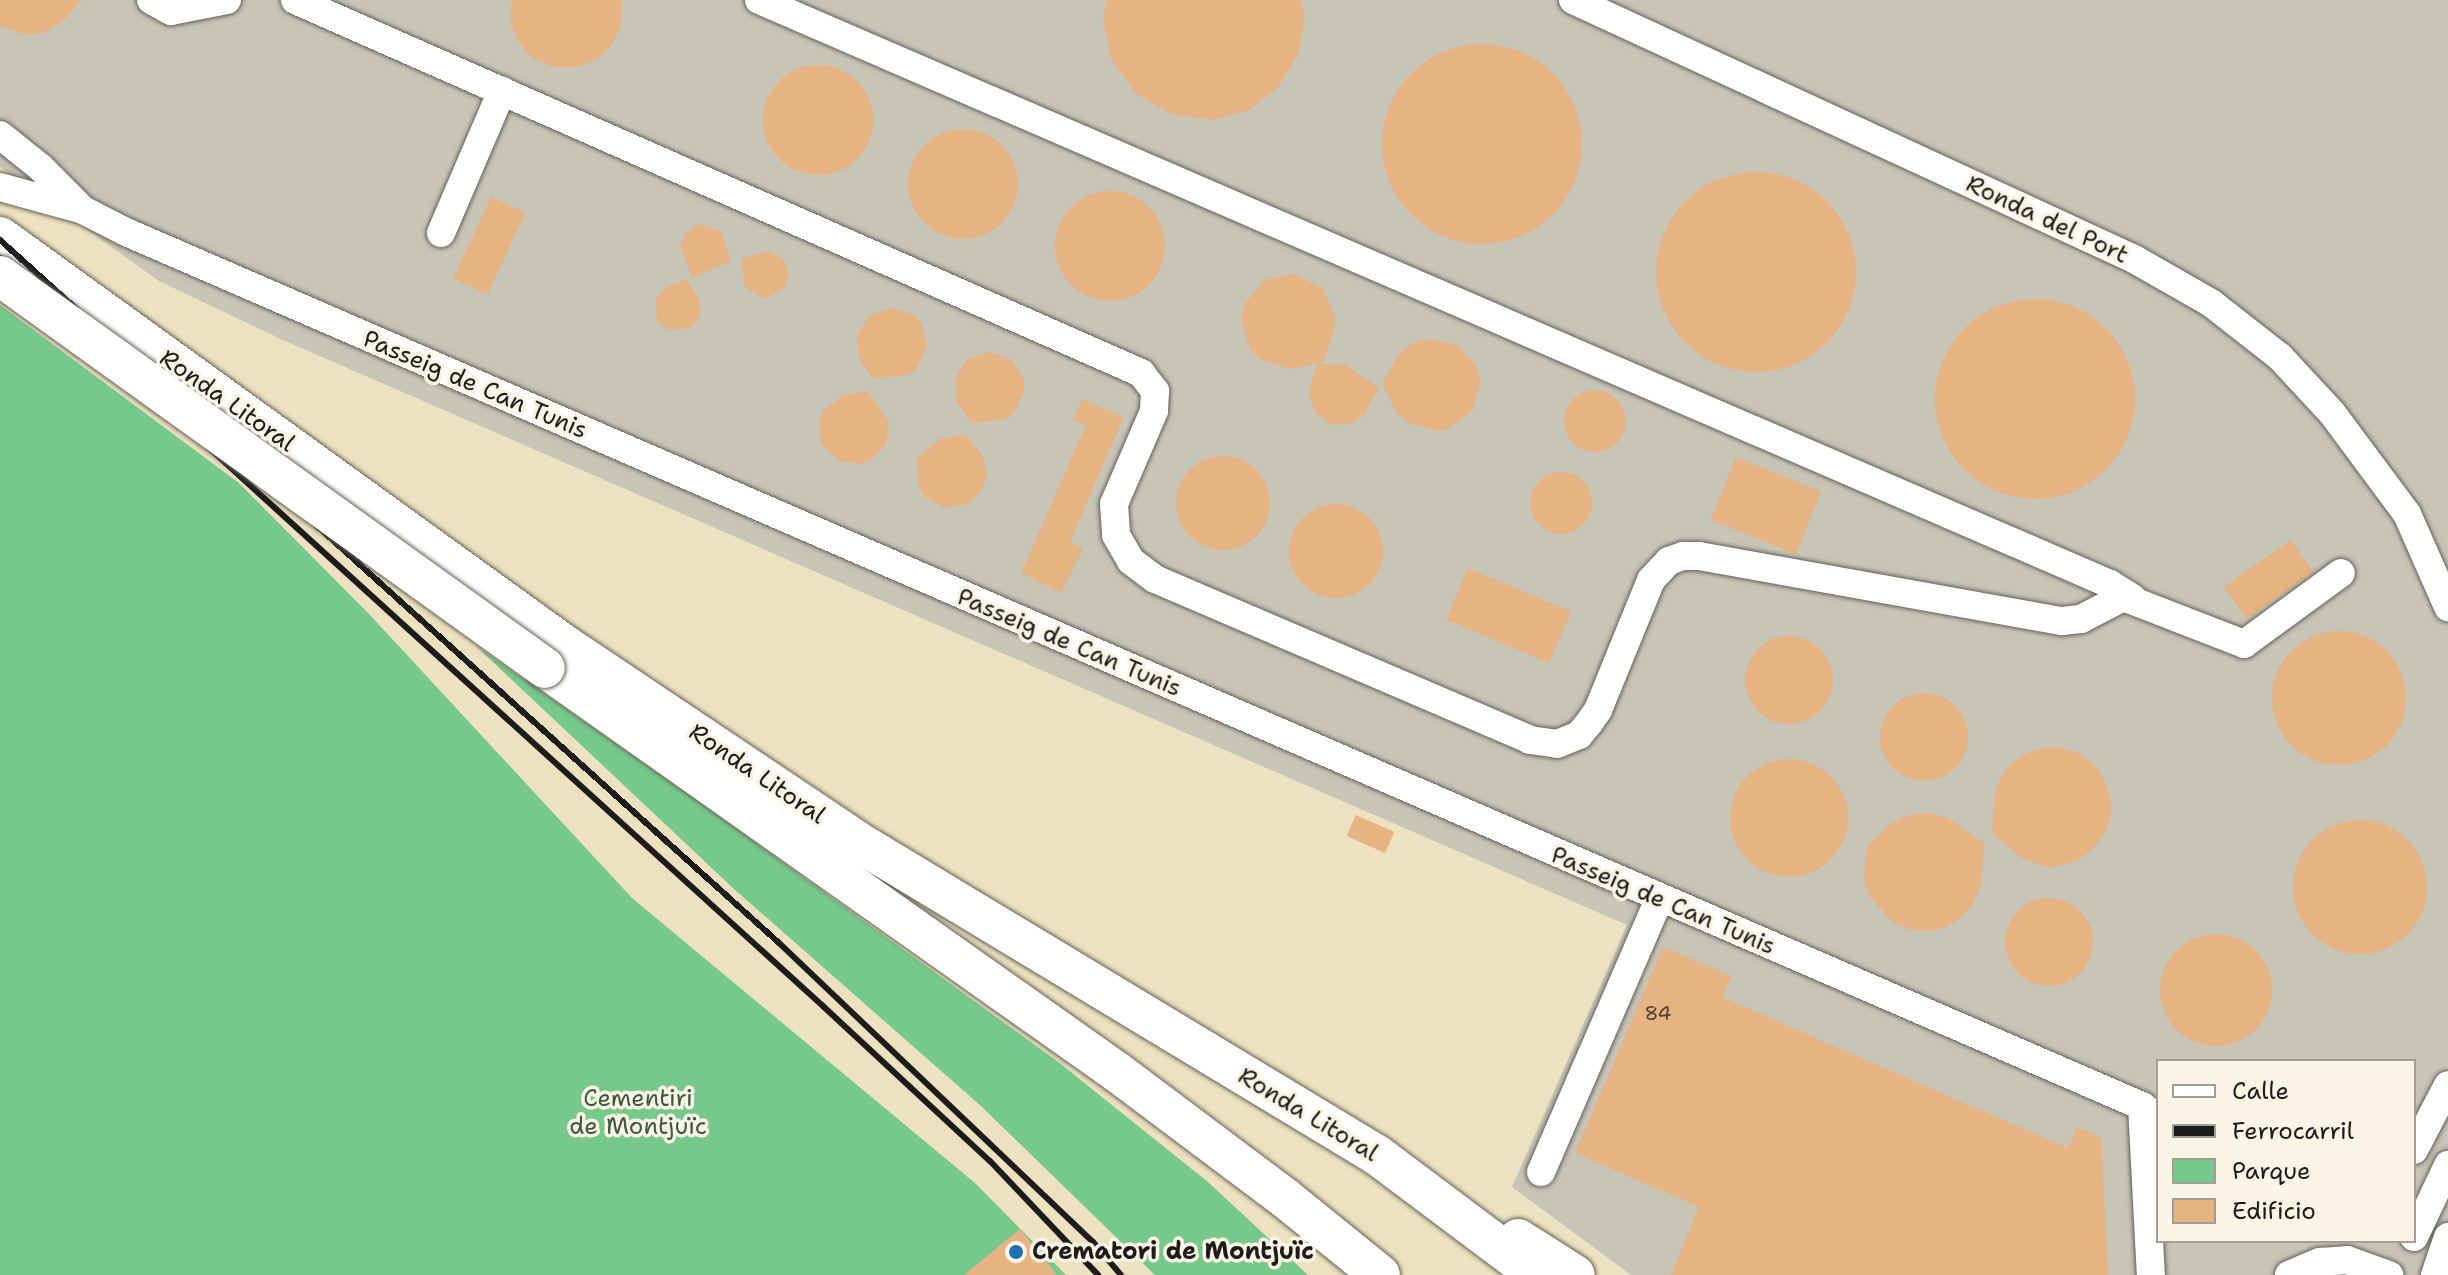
<!DOCTYPE html>
<meta charset="utf-8">
<style>
body{margin:0}
#map{position:relative;width:2448px;height:1275px;overflow:hidden;background:#ede1bf;font-family:"Shantell Sans",sans-serif}
div>[style]{position:absolute}
.industrial>*{inset:0;background:#c6c5b8}
.green>*{inset:0;background:#76c98b}
.building>*{inset:0;background:#e7b382;transform-origin:0 0}
.round{border-radius:50%}
.roads{filter:drop-shadow(0 0 2px #656155) drop-shadow(0 0 2px #656155)}
.minor>*{height:28px;margin:-14px;padding:0 14px;transform-origin:14px;border-radius:14px;background:#fff}
.highway>*{height:40px;margin:-20px;padding:0 20px;transform-origin:20px;border-radius:20px;background:#fff}
.rail>*{height:6px;margin:-3px;padding:0 3px;transform-origin:3px;border-radius:3px;background:#1c1c1c}
.bridges{filter:drop-shadow(0 0 2px #656155) drop-shadow(0 0 2px #656155)}
.highway-bridge>*{height:40px;margin:-20px;padding:0 20px;transform-origin:20px;border-radius:20px;background:#fff}
.dots>*{width:22px;height:22px;translate:-50% -50%;box-sizing:border-box;border:4px solid #fcf5e5;border-radius:50%}
span{translate:-50% -50%;white-space:nowrap;text-align:center;line-height:1.15;-webkit-text-stroke:7px #fcf5e5;paint-order:stroke}
.number-label{font-size:20px;color:#4f4236}
.number-label span{-webkit-text-stroke-width:0}
.street-label{font-size:24px;color:#1c1c1c}
.park-label{font-size:24px;color:#3c5943}
.poi-label{font-size:24px;color:#1c1c1c;font-weight:700}
.left{translate:0 -50%;text-align:left}
.legend{position:absolute;left:2156px;top:1059px;width:260px;height:184px;box-sizing:border-box;background:#fcf5e5;border:2px solid #a29e95;margin:0;padding:10px 14px;list-style:none;font-size:24px;color:#1c1c1c}
.legend li{display:flex;align-items:center;gap:16px;height:40px}
.legend b{width:40px;border:2px solid #a29e95}
</style>
<div id="map">
<div class="industrial">
<i style="clip-path:polygon(evenodd,0 0,2448px 0,2448px 1275px,1631px 1275px,1512px 1187px,1627px 925px,283px 340px,159px 281px,0 167px,0 0,2158px 1061px,2414px 1061px,2414px 1241px,2158px 1241px,2158px 1061px)"></i>
</div>
<div class="green">
<i style="clip-path:polygon(0 305px,239px 483px,369px 614px,632px 898px,975px 1183px,1066px 1275px,0 1275px)"></i>
<i style="clip-path:polygon(476px 646px,694px 798px,1057px 1061px,1208px 1182px,1308px 1275px,1155px 1275px,981px 1106px,734px 889px)"></i>
</div>
<div class="building">
<i style="clip-path:polygon(0 0,82px 0,60px 24px,43px 33px,26px 35px,0 26px)"></i>
<i style="clip-path:polygon(512px 0,622px 0,621px 24px,613px 43px,599px 58px,577px 67px,553px 67px,531px 57px,516px 38px,510px 17px)"></i>
<i style="clip-path:polygon(1107px 0,1301px 0,1305px 18px,1298px 55px,1278px 87px,1249px 110px,1212px 120px,1171px 114px,1135px 93px,1111px 59px,1103px 18px)"></i>
<i class="round" style="left:1382px;top:44px;width:200px;height:200px"></i>
<i class="round" style="left:763px;top:65px;width:110px;height:110px"></i>
<i class="round" style="left:908px;top:129px;width:110px;height:110px"></i>
<i class="round" style="left:1656px;top:172px;width:200px;height:200px"></i>
<i class="round" style="left:1055px;top:191px;width:110px;height:110px"></i>
<i style="left:491px;top:197px;width:38px;height:90px;rotate:25deg"></i>
<i style="clip-path:polygon(699px 224px,721px 231px,731px 261px,692px 278px,680px 245px,686px 232px)"></i>
<i style="clip-path:polygon(768px 251px,783px 258px,789px 273px,784px 289px,764px 299px,745px 287px,741px 259px)"></i>
<i style="clip-path:polygon(1294px 274px,1323px 288px,1335px 317px,1334px 332px,1323px 362px,1290px 369px,1261px 360px,1250px 349px,1241px 320px,1244px 305px,1264px 280px)"></i>
<i style="clip-path:polygon(687px 279px,699px 299px,700px 315px,691px 328px,669px 330px,657px 321px,656px 299px,665px 288px)"></i>
<i class="round" style="left:1935px;top:299px;width:200px;height:200px"></i>
<i style="clip-path:polygon(892px 308px,914px 315px,922px 325px,927px 347px,917px 368px,908px 375px,872px 378px,859px 358px,857px 335px,870px 315px)"></i>
<i style="clip-path:polygon(1426px 339px,1457px 345px,1477px 367px,1480px 382px,1473px 410px,1450px 428px,1436px 431px,1408px 423px,1397px 413px,1382px 383px,1399px 354px,1411px 344px)"></i>
<i style="clip-path:polygon(990px 352px,1012px 360px,1024px 380px,1024px 392px,1015px 412px,1006px 419px,971px 423px,957px 402px,955px 379px,967px 359px)"></i>
<i style="clip-path:polygon(1317px 364px,1346px 365px,1379px 388px,1364px 415px,1353px 423px,1332px 425px,1315px 413px,1309px 393px)"></i>
<i class="round" style="left:1564px;top:390px;width:62px;height:62px"></i>
<i style="clip-path:polygon(868px 391px,889px 422px,886px 444px,870px 461px,859px 464px,837px 460px,821px 444px,819px 421px,824px 410px,843px 395px)"></i>
<i style="clip-path:polygon(1082px 399px,1124px 417px,1070px 542px,1083px 549px,1061px 593px,1021px 573px,1086px 425px,1073px 420px)"></i>
<i style="clip-path:polygon(964px 434px,982px 454px,987px 476px,983px 488px,968px 504px,945px 508px,925px 497px,919px 487px,917px 458px,940px 439px)"></i>
<i class="round" style="left:1176px;top:456px;width:94px;height:94px"></i>
<i style="left:1736px;top:457px;width:92px;height:68px;rotate:22deg"></i>
<i class="round" style="left:1530px;top:472px;width:62px;height:62px"></i>
<i class="round" style="left:1289px;top:504px;width:94px;height:94px"></i>
<i style="left:2291px;top:540px;width:39px;height:82px;rotate:55deg"></i>
<i style="left:1468px;top:568px;width:112px;height:56px;rotate:23deg"></i>
<i class="round" style="left:2272px;top:631px;width:134px;height:134px"></i>
<i class="round" style="left:1745px;top:636px;width:88px;height:88px"></i>
<i class="round" style="left:1880px;top:693px;width:88px;height:88px"></i>
<i style="clip-path:polygon(2057px 747px,2077px 752px,2094px 764px,2105px 781px,2111px 801px,2110px 819px,2103px 836px,2091px 851px,2076px 861px,2049px 868px,2022px 858px,1992px 833px,1995px 792px,2003px 773px,2018px 758px,2036px 749px)"></i>
<i class="round" style="left:1730px;top:759px;width:118px;height:118px"></i>
<i style="clip-path:polygon(1928px 813px,1948px 818px,1984px 843px,1981px 885px,1974px 902px,1963px 916px,1947px 927px,1929px 931px,1911px 930px,1894px 923px,1869px 896px,1864px 878px,1867px 847px,1889px 824px,1908px 815px)"></i>
<i style="left:1356px;top:815px;width:42px;height:23px;rotate:24deg"></i>
<i class="round" style="left:2293px;top:820px;width:134px;height:134px"></i>
<i class="round" style="left:2005px;top:898px;width:88px;height:88px"></i>
<i class="round" style="left:2160px;top:934px;width:112px;height:112px"></i>
<i style="clip-path:polygon(1663px 947px,1731px 976px,1722px 997px,1955px 1099px,2068px 1148px,2077px 1127px,2101px 1137px,2108px 1275px,1671px 1275px,1699px 1207px,1575px 1153px)"></i>
<i style="clip-path:polygon(1020px 1229px,1057px 1275px,964px 1275px)"></i>
</div>
<div class="roads">
<div class="minor">
<i style="left:151px;top:0;width:23px;rotate:29deg"></i>
<i style="left:171px;top:11px;width:57px;rotate:-11.1deg"></i>
<i style="left:295px;top:0;width:925px;rotate:23.79deg"></i>
<i style="left:1141px;top:373px;width:23px;rotate:52deg"></i>
<i style="left:1155px;top:391px;width:20px;rotate:93deg"></i>
<i style="left:1154px;top:411px;width:101px;rotate:113.3deg"></i>
<i style="left:1114px;top:504px;width:31px;rotate:86deg"></i>
<i style="left:1116px;top:535px;width:30px;rotate:60deg"></i>
<i style="left:1131px;top:561px;width:30px;rotate:37deg"></i>
<i style="left:1155px;top:579px;width:408px;rotate:23.2deg"></i>
<i style="left:1530px;top:740px;width:27px;rotate:8deg"></i>
<i style="left:1557px;top:744px;width:24px;rotate:-22deg"></i>
<i style="left:1579px;top:735px;width:16px;rotate:-50deg"></i>
<i style="left:1589px;top:723px;width:16px;rotate:-55deg"></i>
<i style="left:1598px;top:710px;width:140px;rotate:-67.8deg"></i>
<i style="left:1651px;top:580px;width:26px;rotate:-47deg"></i>
<i style="left:1669px;top:561px;width:15px;rotate:-20deg"></i>
<i style="left:1683px;top:556px;width:16px"></i>
<i style="left:1699px;top:556px;width:369px;rotate:10.2deg"></i>
<i style="left:2062px;top:621px;width:19px;rotate:-6deg"></i>
<i style="left:2081px;top:619px;width:47px;rotate:-27.6deg"></i>
<i style="left:2123px;top:597px;width:130px;rotate:21.2deg"></i>
<i style="left:2244px;top:644px;width:120px;rotate:-36.2deg"></i>
<i style="left:759px;top:0;width:1472px;rotate:23.38deg"></i>
<i style="left:2110px;top:584px;width:26px;rotate:32deg"></i>
<i style="left:1573px;top:0;width:618px;rotate:24.78deg"></i>
<i style="left:2134px;top:259px;width:89px;rotate:29.7deg"></i>
<i style="left:2211px;top:303px;width:88px;rotate:38deg"></i>
<i style="left:2280px;top:357px;width:76px;rotate:47.1deg"></i>
<i style="left:2332px;top:413px;width:126px;rotate:53.4deg"></i>
<i style="left:2407px;top:514px;width:102px;rotate:66.2deg"></i>
<i style="left:0;top:135px;width:51px;rotate:38.7deg"></i>
<i style="left:40px;top:167px;width:61px;rotate:45deg"></i>
<i style="left:83px;top:210px;width:48px;rotate:27.1deg"></i>
<i style="left:126px;top:232px;width:2197px;rotate:23.44deg"></i>
<i style="left:2142px;top:1106px;width:20px;rotate:37deg"></i>
<i style="left:0;top:187px;width:83px;rotate:15.4deg"></i>
<i style="left:441px;top:233px;width:155px;rotate:-66.8deg"></i>
<i style="left:2142px;top:1106px;width:169px;rotate:87deg"></i>
<i style="left:2414px;top:1150px;width:73px;rotate:-62.4deg"></i>
<i style="left:1541px;top:1172px;width:297px;rotate:-66.6deg"></i>
<i style="left:2414px;top:1237px;width:80px;rotate:-64.7deg"></i>
<i style="left:2289px;top:1275px;width:34px;rotate:-23deg"></i>
<i style="left:2320px;top:1262px;width:27px;rotate:-4deg"></i>
<i style="left:2347px;top:1260px;width:45px;rotate:19.7deg"></i>
<i style="left:2435px;top:1275px;width:40px;rotate:-71.1deg"></i>
</div>
<div class="highway">
<i style="left:0;top:237px;width:695px;rotate:35.86deg"></i>
<i style="left:563px;top:644px;width:367px;rotate:33.8deg"></i>
<i style="left:868px;top:848px;width:594px;rotate:31.1deg"></i>
<i style="left:1377px;top:1155px;width:200px;rotate:36.9deg"></i>
<i style="left:545px;top:668px;width:700px;rotate:35.23deg"></i>
<i style="left:1117px;top:1072px;width:210px;rotate:36.9deg"></i>
<i style="left:1285px;top:1198px;width:122px;rotate:39deg"></i>
<i style="left:1518px;top:1239px;width:67px;rotate:32.3deg"></i>
</div>
</div>
<div class="rail">
<i style="left:0;top:240px;width:1048px;rotate:42.06deg"></i>
<i style="left:778px;top:942px;width:435px;rotate:43.6deg"></i>
<i style="left:1093px;top:1242px;width:43px;rotate:49.7deg"></i>
<i style="left:0;top:258px;width:1114px;rotate:42.27deg"></i>
<i style="left:824px;top:1007px;width:226px;rotate:42.9deg"></i>
<i style="left:990px;top:1161px;width:157px;rotate:46.5deg"></i>
</div>
<div class="bridges">
<div class="highway-bridge">
<i style="left:0;top:276px;width:671px;rotate:35.73deg"></i>
</div>
</div>
<div class="dots">
<i style="left:1016px;top:1252px;background:#1f6fb2"></i>
</div>
<div class="number-label">
<span style="left:1658px;top:1013px">84</span>
</div>
<div class="street-label">
<span style="left:2047px;top:220px;rotate:25deg">Ronda del Port</span>
<span style="left:475px;top:385px;rotate:23deg">Passeig de Can Tunis</span>
<span style="left:227px;top:401px;rotate:35deg">Ronda Litoral</span>
<span style="left:1069px;top:643px;rotate:23deg">Passeig de Can Tunis</span>
<span style="left:757px;top:774px;rotate:34deg">Ronda Litoral</span>
<span style="left:1663px;top:901px;rotate:23deg">Passeig de Can Tunis</span>
<span style="left:1308px;top:1115px;rotate:31deg">Ronda Litoral</span>
</div>
<div class="park-label">
<span style="left:638px;top:1113px">Cementiri<br>de Montjuïc</span>
</div>
<div class="poi-label">
<span class="left" style="left:1032px;top:1252px">Crematori de Montjuïc</span>
</div>
<ul class="legend">
<li><b style="height:10px;background:#fff"></b>Calle</li>
<li><b style="height:10px;background:#1c1c1c"></b>Ferrocarril</li>
<li><b style="height:22px;background:#76c98b"></b>Parque</li>
<li><b style="height:22px;background:#e7b382"></b>Edificio</li>
</ul>
</div>
